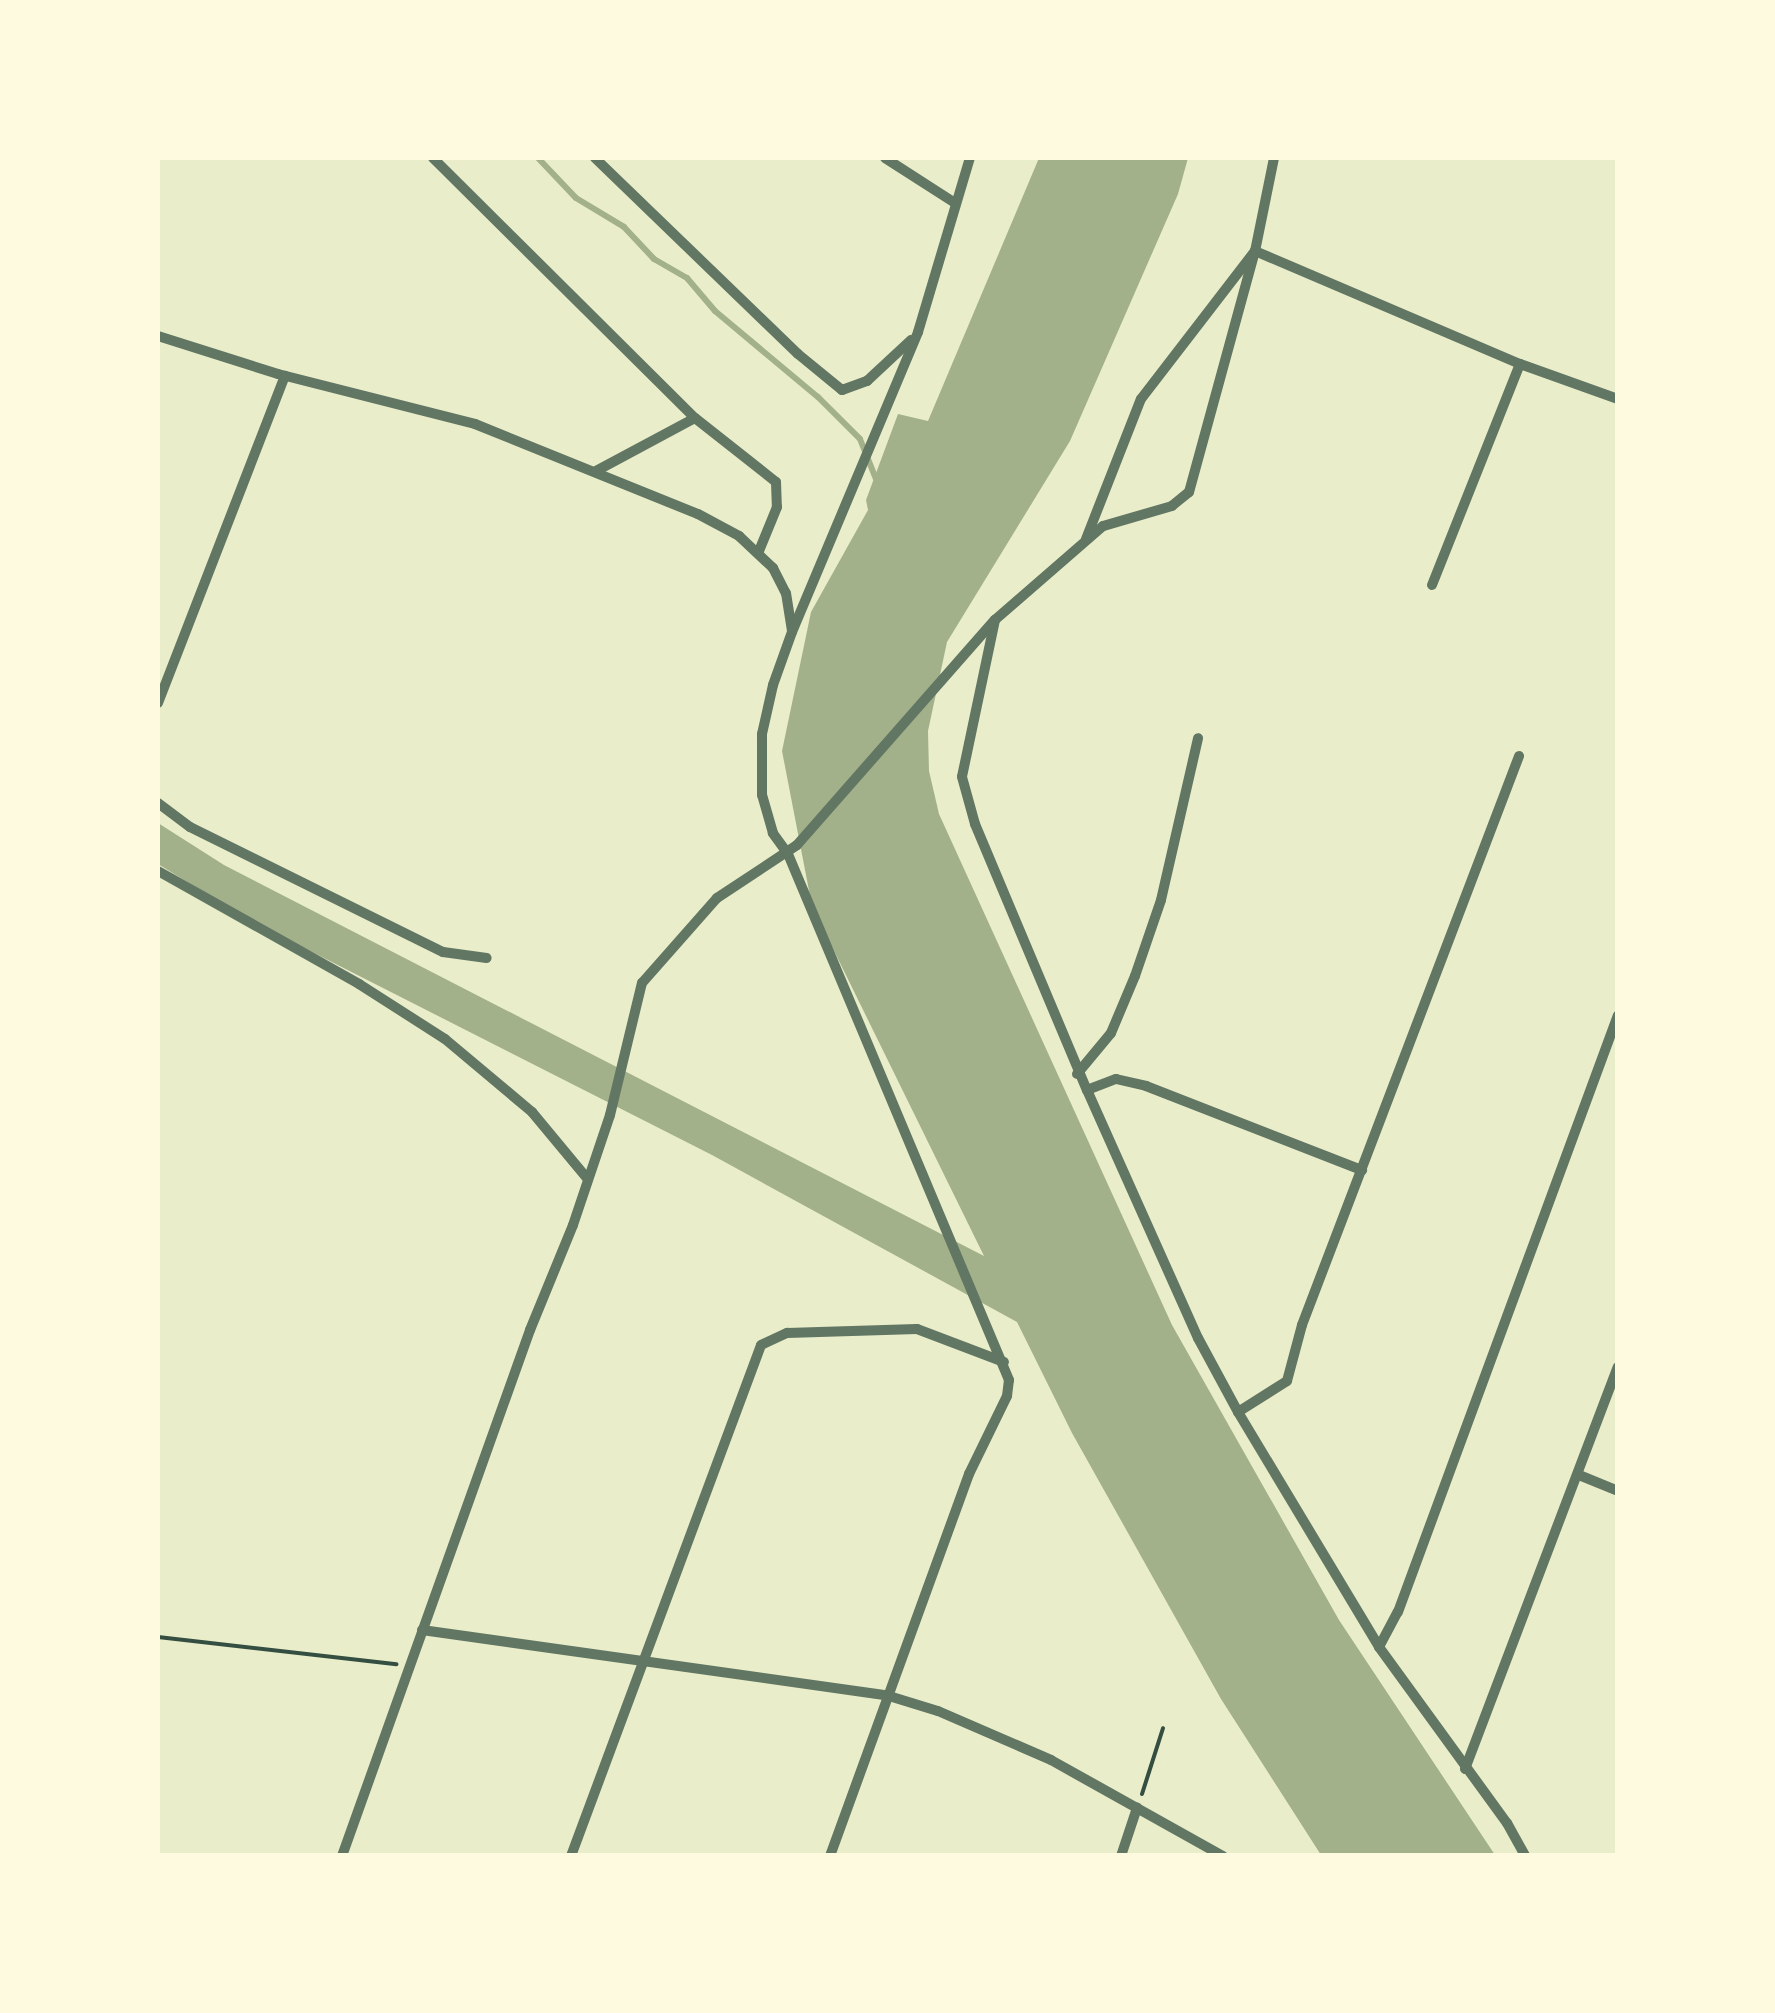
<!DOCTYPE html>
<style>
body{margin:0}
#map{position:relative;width:1775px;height:2013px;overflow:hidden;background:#e9edc9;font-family:"Crimson Pro",serif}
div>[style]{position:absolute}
.water>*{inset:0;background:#a3b18a}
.stream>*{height:6px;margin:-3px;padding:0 3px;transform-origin:3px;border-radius:3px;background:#a3b18a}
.path>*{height:4px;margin:-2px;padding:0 2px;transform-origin:2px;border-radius:2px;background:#344e41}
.minor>*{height:10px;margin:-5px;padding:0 5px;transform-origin:5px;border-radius:5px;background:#617663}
span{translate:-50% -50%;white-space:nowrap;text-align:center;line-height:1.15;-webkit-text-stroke:8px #fefae0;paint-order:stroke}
.frame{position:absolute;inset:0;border:160px solid #fefae0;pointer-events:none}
</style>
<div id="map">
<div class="water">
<i style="clip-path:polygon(1039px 158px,1188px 158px,1178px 194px,1070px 441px,947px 642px,928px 731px,929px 771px,939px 814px,1172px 1325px,1339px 1620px,1495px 1855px,1321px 1855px,1221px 1699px,1072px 1433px,1017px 1322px,712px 1155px,249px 920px,158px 864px,158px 823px,224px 865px,984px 1256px,812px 906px,782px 751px,811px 612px,868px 510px,866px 500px,898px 414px,928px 421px)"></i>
</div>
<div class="stream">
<i style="left:538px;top:158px;width:55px;rotate:46.5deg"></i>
<i style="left:576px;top:198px;width:56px;rotate:31.1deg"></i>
<i style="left:624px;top:227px;width:44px;rotate:46.8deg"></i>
<i style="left:654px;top:259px;width:38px;rotate:30deg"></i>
<i style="left:687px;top:278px;width:43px;rotate:49.7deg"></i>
<i style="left:715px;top:311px;width:134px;rotate:39.9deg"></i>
<i style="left:818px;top:397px;width:59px;rotate:45deg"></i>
<i style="left:860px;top:439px;width:48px;rotate:68.2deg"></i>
</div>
<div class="path">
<i style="left:158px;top:1637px;width:240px;rotate:6.5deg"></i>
<i style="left:1142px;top:1794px;width:69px;rotate:-72.3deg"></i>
</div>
<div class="minor">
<i style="left:433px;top:158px;width:369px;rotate:44.8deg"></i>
<i style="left:695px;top:418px;width:103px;rotate:38.3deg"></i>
<i style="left:776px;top:482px;width:25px;rotate:88deg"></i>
<i style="left:777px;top:507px;width:48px;rotate:112.2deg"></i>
<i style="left:595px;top:158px;width:282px;rotate:44deg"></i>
<i style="left:798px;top:354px;width:57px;rotate:39.3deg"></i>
<i style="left:842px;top:390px;width:27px;rotate:-20deg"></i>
<i style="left:867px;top:381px;width:60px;rotate:-43deg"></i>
<i style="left:885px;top:158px;width:83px;rotate:32.7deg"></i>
<i style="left:1274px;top:158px;width:95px;rotate:101.5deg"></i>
<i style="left:1255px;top:251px;width:250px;rotate:105.3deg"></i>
<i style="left:1189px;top:492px;width:22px;rotate:141deg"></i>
<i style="left:1172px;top:506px;width:72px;rotate:163.8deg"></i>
<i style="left:1103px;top:526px;width:143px;rotate:139deg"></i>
<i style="left:995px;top:620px;width:160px;rotate:101.9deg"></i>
<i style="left:962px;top:777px;width:49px;rotate:74.5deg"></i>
<i style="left:975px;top:824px;width:289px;rotate:67.2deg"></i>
<i style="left:1087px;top:1090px;width:31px;rotate:-21deg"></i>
<i style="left:1116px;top:1079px;width:31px;rotate:13deg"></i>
<i style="left:1146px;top:1086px;width:232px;rotate:21.3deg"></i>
<i style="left:158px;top:336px;width:126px;rotate:17.6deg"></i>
<i style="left:278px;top:374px;width:203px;rotate:14.2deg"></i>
<i style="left:475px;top:424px;width:240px;rotate:22deg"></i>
<i style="left:698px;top:514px;width:47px;rotate:28.2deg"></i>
<i style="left:739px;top:536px;width:47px;rotate:43.3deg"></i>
<i style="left:773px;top:568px;width:28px;rotate:63deg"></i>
<i style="left:786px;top:593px;width:38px;rotate:81deg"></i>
<i style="left:596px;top:471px;width:112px;rotate:-28.2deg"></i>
<i style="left:1086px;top:539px;width:150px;rotate:-68.6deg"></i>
<i style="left:1141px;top:399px;width:187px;rotate:-52.4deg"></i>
<i style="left:1255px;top:251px;width:288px;rotate:23.1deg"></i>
<i style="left:1520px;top:364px;width:104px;rotate:19.7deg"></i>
<i style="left:1432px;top:585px;width:238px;rotate:-68.3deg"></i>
<i style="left:158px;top:703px;width:351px;rotate:-68.8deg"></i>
<i style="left:158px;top:803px;width:40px;rotate:37deg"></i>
<i style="left:190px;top:827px;width:282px;rotate:26.3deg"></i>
<i style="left:443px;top:952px;width:44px;rotate:7.8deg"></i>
<i style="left:158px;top:871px;width:231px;rotate:29.3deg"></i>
<i style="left:359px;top:984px;width:102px;rotate:32.6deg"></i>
<i style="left:445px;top:1039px;width:114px;rotate:40deg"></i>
<i style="left:532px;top:1112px;width:85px;rotate:50.3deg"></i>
<i style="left:1077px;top:1074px;width:53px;rotate:-50.3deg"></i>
<i style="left:1111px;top:1033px;width:62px;rotate:-67.2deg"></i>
<i style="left:1135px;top:976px;width:80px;rotate:-71.1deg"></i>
<i style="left:1161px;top:900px;width:166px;rotate:-77.1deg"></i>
<i style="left:1087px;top:1090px;width:272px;rotate:65.9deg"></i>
<i style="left:1198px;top:1338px;width:84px;rotate:61.6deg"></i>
<i style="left:1238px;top:1412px;width:274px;rotate:59deg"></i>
<i style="left:1379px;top:1647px;width:218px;rotate:54deg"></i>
<i style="left:1507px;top:1823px;width:38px;rotate:61deg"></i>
<i style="left:1238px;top:1412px;width:58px;rotate:-32.3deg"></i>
<i style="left:1287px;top:1381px;width:58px;rotate:-75deg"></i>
<i style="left:1302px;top:1325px;width:609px;rotate:-69.12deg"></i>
<i style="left:1579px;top:1475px;width:42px;rotate:22.3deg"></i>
<i style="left:422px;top:1630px;width:472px;rotate:8deg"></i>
<i style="left:889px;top:1696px;width:51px;rotate:17deg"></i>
<i style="left:938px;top:1711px;width:123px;rotate:23.4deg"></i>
<i style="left:1051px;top:1760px;width:197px;rotate:29.2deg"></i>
<i style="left:1379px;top:1647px;width:40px;rotate:-62deg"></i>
<i style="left:1398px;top:1612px;width:636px;rotate:-69.77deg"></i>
<i style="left:1465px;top:1769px;width:430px;rotate:-69.2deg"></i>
<i style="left:342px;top:1856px;width:559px;rotate:-70.33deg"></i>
<i style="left:530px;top:1330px;width:113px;rotate:-67.7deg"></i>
<i style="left:573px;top:1225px;width:116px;rotate:-71.4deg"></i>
<i style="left:610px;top:1115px;width:136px;rotate:-76.4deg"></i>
<i style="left:642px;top:983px;width:113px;rotate:-48.6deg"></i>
<i style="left:717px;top:898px;width:96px;rotate:-33.5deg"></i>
<i style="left:797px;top:845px;width:300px;rotate:-48.7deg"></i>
<i style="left:571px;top:1856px;width:545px;rotate:-69.6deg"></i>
<i style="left:761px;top:1345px;width:29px;rotate:-25deg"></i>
<i style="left:787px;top:1333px;width:130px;rotate:-1.8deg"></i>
<i style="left:917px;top:1329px;width:93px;rotate:20.8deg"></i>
<i style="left:830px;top:1856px;width:407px;rotate:-70deg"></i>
<i style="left:969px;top:1474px;width:87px;rotate:-64deg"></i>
<i style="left:1007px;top:1396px;width:16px;rotate:-83deg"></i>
<i style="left:1009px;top:1380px;width:571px;rotate:-112.79deg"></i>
<i style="left:788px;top:854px;width:26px;rotate:-126deg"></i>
<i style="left:773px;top:833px;width:40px;rotate:-106deg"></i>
<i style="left:762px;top:795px;width:61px;rotate:-90deg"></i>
<i style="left:762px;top:734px;width:50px;rotate:-77.3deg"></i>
<i style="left:773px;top:685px;width:56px;rotate:-70.3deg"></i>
<i style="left:792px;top:632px;width:325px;rotate:-67.2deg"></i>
<i style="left:918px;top:332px;width:182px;rotate:-73.4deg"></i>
<i style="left:1121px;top:1856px;width:51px;rotate:-71.6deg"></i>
</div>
<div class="frame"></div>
</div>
